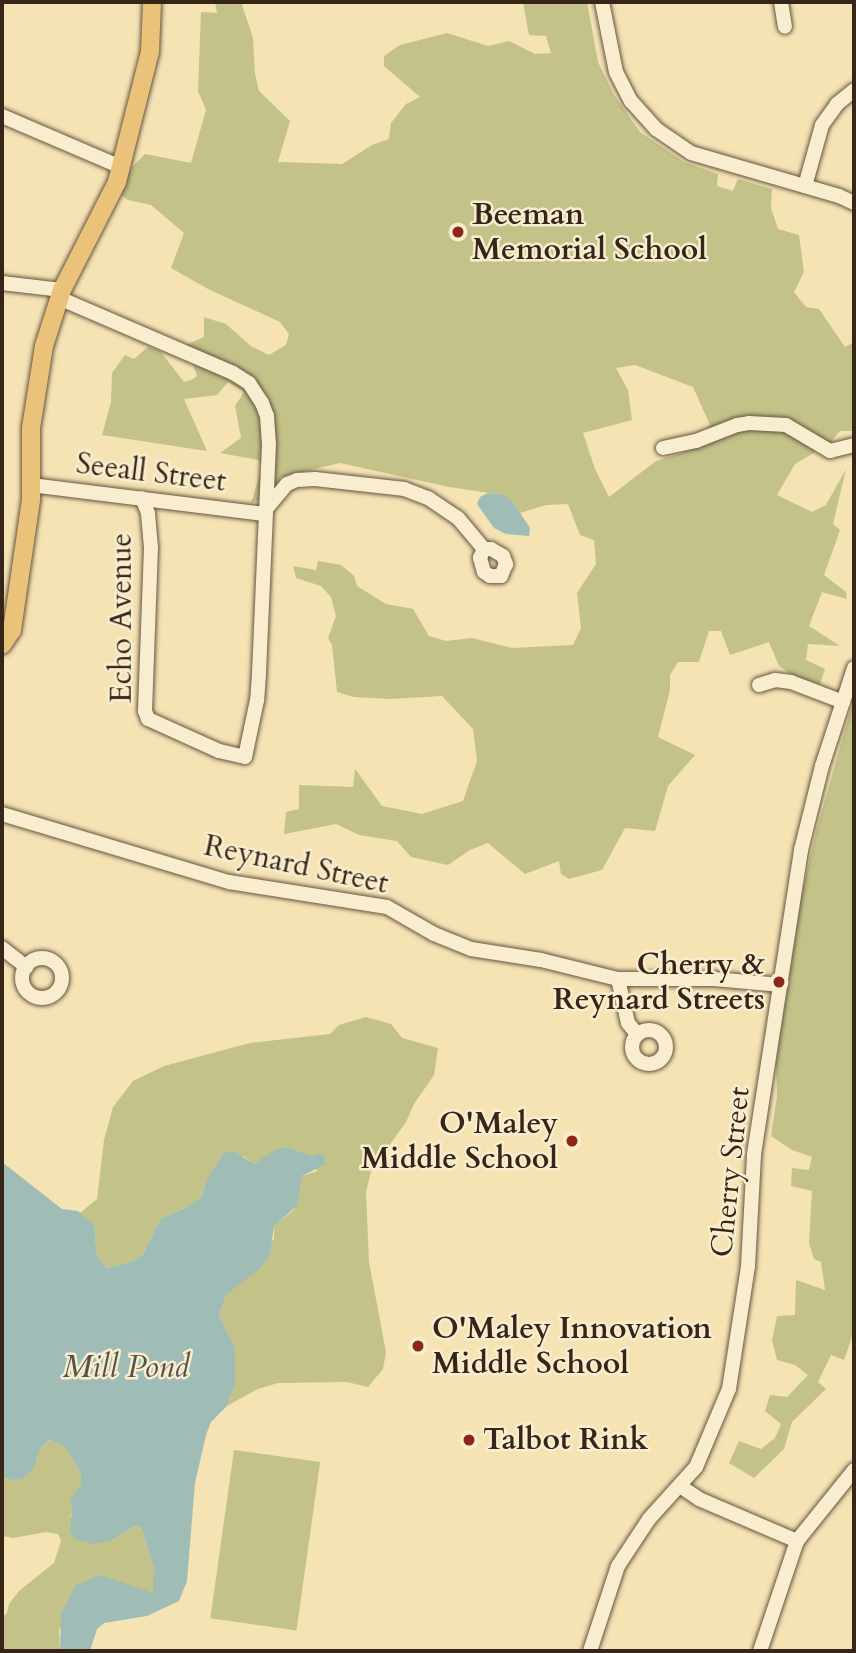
<!DOCTYPE html>
<style>
body{margin:0}
#map{position:relative;width:856px;height:1653px;overflow:hidden;background:#f5e3b4;font-family:Cardo,serif}
div>[style]{position:absolute}
.green>*{inset:0;background:#c2c289;transform-origin:0 0}
.water>*{inset:0;background:#9fbdb6}
.roads{filter:drop-shadow(0 0 2px #665540) drop-shadow(0 0 2px #665540)}
.minor>*{height:14px;margin:-7px;padding:0 7px;transform-origin:7px;border-radius:7px;background:#f8edce}
.minor>.ring{margin:-7px;padding:0;box-sizing:content-box;background:none;border:14px solid #f8edce;border-radius:50%}
.major>*{height:18px;margin:-9px;padding:0 9px;transform-origin:9px;border-radius:9px;background:#eac27a}
.dots>*{width:19px;height:19px;translate:-50% -50%;box-sizing:border-box;border:4px solid #f8edce;border-radius:50%}
span{translate:-50% -50%;white-space:nowrap;text-align:center;line-height:1.15;-webkit-text-stroke:5px #f8edce;paint-order:stroke}
.poi-label{font-size:30px;color:#362619;font-weight:700}
.left{translate:0 -50%;text-align:left}
.right{translate:-100% -50%;text-align:right}
.street-label{font-size:30px;color:#362619}
.water-label{font-size:32px;color:#565348;font-style:italic}
.frame{position:absolute;inset:0;border:4px solid #362619;pointer-events:none}
</style>
<div id="map">
<div class="green">
<i style="clip-path:polygon(evenodd,215px 2px,241px 2px,253px 38px,255px 74px,259px 91px,290px 121px,278px 162px,342px 164px,372px 145px,389px 139px,391px 123px,406px 104px,420px 97px,384px 66px,384px 56px,400px 45px,447px 33px,488px 46px,509px 41px,535px 54px,551px 53px,546px 36px,529px 35px,523px 2px,587px 2px,598px 62px,614px 95px,640px 132px,684px 162px,718px 174px,717px 186px,733px 191px,738px 179px,772px 189px,771px 208px,778px 229px,799px 235px,804px 272px,794px 292px,806px 307px,819px 309px,845px 347px,854px 342px,854px 431px,840px 431px,830px 443px,795px 464px,777px 495px,812px 512px,826px 505px,846px 469px,833px 524px,840px 530px,824px 575px,846px 592px,847px 599px,822px 592px,809px 626px,840px 646px,808px 644px,806px 660px,825px 669px,820px 684px,794px 676px,779px 666px,769px 642px,730px 655px,721px 631px,709px 631px,699px 662px,678px 662px,670px 675px,670px 690px,658px 737px,695px 755px,668px 786px,655px 831px,625px 828px,602px 870px,569px 879px,561px 874px,559px 861px,525px 874px,488px 843px,470px 850px,448px 865px,411px 857px,397px 841px,359px 835px,336px 824px,284px 834px,286px 812px,299px 809px,299px 785px,353px 787px,355px 769px,382px 806px,422px 814px,463px 801px,477px 761px,473px 729px,442px 696px,389px 699px,354px 697px,337px 692px,332px 645px,328px 638px,336px 616px,331px 597px,321px 586px,296px 578px,293px 566px,316px 570px,318px 561px,341px 565px,354px 576px,357px 586px,386px 604px,413px 609px,429px 636px,446px 641px,472px 638px,512px 648px,573px 645px,581px 628px,577px 593px,596px 564px,594px 540px,580px 535px,568px 504px,546px 505px,520px 513px,513px 502px,496px 494px,449px 487px,340px 463px,281px 477px,263px 499px,251px 503px,262px 467px,259px 460px,220px 453px,241px 438px,235px 406px,244px 392px,228px 382px,217px 395px,184px 399px,207px 451px,102px 435px,111px 402px,112px 373px,125px 355px,134px 359px,148px 347px,160px 351px,184px 382px,193px 379px,197px 376px,186px 345px,204px 337px,204px 317px,226px 324px,251px 346px,269px 355px,286px 345px,289px 334px,280px 322px,208px 289px,171px 268px,184px 233px,151px 205px,128px 200px,121px 195px,131px 168px,145px 154px,191px 163px,206px 110px,198px 91px,201px 12px,217px 13px,215px 2px,635px 365px,693px 387px,710px 425px,688px 451px,656px 461px,609px 497px,595px 469px,583px 433px,632px 420px,628px 390px,616px 368px,635px 365px)"></i>
<i style="clip-path:polygon(854px 698px,854px 1331px,844px 1360px,831px 1355px,818px 1382px,826px 1389px,792px 1422px,784px 1449px,754px 1478px,729px 1463px,739px 1441px,761px 1449px,775px 1438px,781px 1424px,765px 1411px,770px 1395px,787px 1397px,808px 1375px,795px 1365px,777px 1360px,772px 1340px,777px 1316px,795px 1315px,796px 1280px,825px 1290px,821px 1262px,814px 1259px,809px 1243px,812px 1191px,791px 1186px,792px 1168px,809px 1170px,812px 1157px,792px 1150px,771px 1136px,777px 1096px,776px 1062px,801px 898px,816px 832px)"></i>
<i style="clip-path:polygon(366px 1017px,391px 1024px,402px 1038px,438px 1048px,434px 1075px,414px 1104px,406px 1122px,371px 1171px,366px 1192px,369px 1262px,386px 1352px,383px 1369px,368px 1387px,347px 1382px,278px 1383px,258px 1389px,227px 1406px,235px 1385px,231px 1341px,219px 1315px,226px 1295px,274px 1239px,274px 1226px,294px 1210px,302px 1176px,317px 1171px,313px 1157px,284px 1147px,254px 1164px,243px 1156px,207px 1179px,201px 1197px,187px 1207px,160px 1219px,143px 1254px,135px 1260px,107px 1268px,97px 1256px,94px 1225px,80px 1213px,97px 1199px,104px 1140px,113px 1107px,133px 1081px,164px 1066px,250px 1043px,330px 1034px,339px 1025px)"></i>
<i style="clip-path:polygon(49px 1440px,64px 1446px,81px 1473px,81px 1484px,70px 1517px,112px 1540px,135px 1526px,141px 1527px,154px 1568px,156px 1587px,154px 1593px,133px 1588px,59px 1629px,60px 1651px,2px 1651px,2px 1617px,7px 1613px,9px 1604px,19px 1591px,54px 1563px,61px 1541px,58px 1534px,46px 1532px,13px 1538px,2px 1536px,2px 1477px,11px 1480px,35px 1466px,40px 1449px)"></i>
<i style="left:234px;top:1450px;width:87px;height:170px;rotate:8deg"></i>
</div>
<div class="water">
<i style="clip-path:polygon(488px 493px,504px 495px,513px 502px,530px 528px,529px 536px,506px 534px,494px 528px,477px 504px,480px 497px)"></i>
<i style="clip-path:polygon(285px 1147px,313px 1156px,322px 1153px,326px 1164px,302px 1176px,297px 1206px,274px 1226px,270px 1255px,258px 1270px,226px 1295px,219px 1315px,235px 1349px,235px 1385px,227px 1406px,211px 1422px,206px 1435px,195px 1483px,187px 1581px,179px 1601px,147px 1616px,104px 1623px,97px 1629px,90px 1651px,60px 1651px,61px 1614px,75px 1586px,100px 1575px,153px 1593px,154px 1568px,141px 1527px,135px 1526px,112px 1540px,94px 1544px,76px 1540px,70px 1532px,72px 1506px,70px 1499px,81px 1484px,81px 1473px,64px 1446px,49px 1440px,40px 1449px,35px 1466px,23px 1479px,11px 1480px,2px 1477px,2px 1162px,62px 1209px,78px 1211px,94px 1225px,97px 1256px,107px 1268px,135px 1260px,143px 1254px,160px 1219px,187px 1207px,201px 1197px,207px 1179px,224px 1153px,234px 1151px,254px 1164px,275px 1150px)"></i>
</div>
<div class="roads">
<div class="minor">
<i style="left:602px;top:2px;width:71px;rotate:78.7deg"></i>
<i style="left:616px;top:72px;width:33px;rotate:63deg"></i>
<i style="left:631px;top:101px;width:38px;rotate:48deg"></i>
<i style="left:656px;top:129px;width:42px;rotate:34.4deg"></i>
<i style="left:691px;top:153px;width:154px;rotate:16.2deg"></i>
<i style="left:839px;top:196px;width:17px;rotate:25deg"></i>
<i style="left:781px;top:2px;width:25px;rotate:81deg"></i>
<i style="left:2px;top:116px;width:129px;rotate:23.2deg"></i>
<i style="left:805px;top:186px;width:63px;rotate:-74.4deg"></i>
<i style="left:822px;top:125px;width:26px;rotate:-54deg"></i>
<i style="left:837px;top:104px;width:22px;rotate:-39deg"></i>
<i style="left:2px;top:283px;width:60px;rotate:6.7deg"></i>
<i style="left:59px;top:298px;width:189px;rotate:23.3deg"></i>
<i style="left:233px;top:373px;width:19px;rotate:32deg"></i>
<i style="left:249px;top:383px;width:24px;rotate:57deg"></i>
<i style="left:262px;top:403px;width:14px;rotate:69deg"></i>
<i style="left:267px;top:416px;width:28px;rotate:86deg"></i>
<i style="left:269px;top:444px;width:230px;rotate:92.5deg"></i>
<i style="left:259px;top:674px;width:26px;rotate:94deg"></i>
<i style="left:257px;top:700px;width:58px;rotate:101.9deg"></i>
<i style="left:245px;top:757px;width:27px;rotate:-167deg"></i>
<i style="left:219px;top:751px;width:78px;rotate:-155.7deg"></i>
<i style="left:148px;top:719px;width:9px;rotate:-111deg"></i>
<i style="left:145px;top:711px;width:163px;rotate:-87.9deg"></i>
<i style="left:151px;top:548px;width:35px;rotate:-95deg"></i>
<i style="left:148px;top:513px;width:16px;rotate:-112deg"></i>
<i style="left:663px;top:448px;width:34px;rotate:-12deg"></i>
<i style="left:696px;top:441px;width:44px;rotate:-21.3deg"></i>
<i style="left:737px;top:425px;width:12px;rotate:-9deg"></i>
<i style="left:749px;top:423px;width:37px;rotate:3deg"></i>
<i style="left:786px;top:425px;width:51px;rotate:30.6deg"></i>
<i style="left:830px;top:451px;width:25px;rotate:-14deg"></i>
<i style="left:31px;top:485px;width:235px;rotate:7.1deg"></i>
<i style="left:266px;top:509px;width:33px;rotate:-50deg"></i>
<i style="left:287px;top:484px;width:11px;rotate:-22deg"></i>
<i style="left:297px;top:480px;width:18px;rotate:-3deg"></i>
<i style="left:315px;top:479px;width:90px;rotate:6.4deg"></i>
<i style="left:404px;top:489px;width:26px;rotate:21deg"></i>
<i style="left:428px;top:498px;width:36px;rotate:34deg"></i>
<i style="left:458px;top:518px;width:40px;rotate:50deg"></i>
<i style="left:484px;top:549px;width:7px"></i>
<i style="left:491px;top:549px;width:14px;rotate:30deg"></i>
<i style="left:503px;top:556px;width:9px;rotate:69deg"></i>
<i style="left:506px;top:564px;width:13px;rotate:113deg"></i>
<i style="left:501px;top:576px;width:11px;rotate:180deg"></i>
<i style="left:490px;top:576px;width:7px;rotate:-146deg"></i>
<i style="left:484px;top:572px;width:15px;rotate:-106deg"></i>
<i style="left:480px;top:558px;width:10px;rotate:-66deg"></i>
<i style="left:759px;top:685px;width:17px;rotate:-17deg"></i>
<i style="left:775px;top:680px;width:16px;rotate:7deg"></i>
<i style="left:791px;top:682px;width:56px;rotate:21deg"></i>
<i style="left:2px;top:814px;width:237px;rotate:16.7deg"></i>
<i style="left:229px;top:882px;width:160px;rotate:9deg"></i>
<i style="left:387px;top:907px;width:54px;rotate:29.9deg"></i>
<i style="left:434px;top:934px;width:40px;rotate:22deg"></i>
<i style="left:471px;top:949px;width:71px;rotate:8.9deg"></i>
<i style="left:541px;top:960px;width:79px;rotate:13.9deg"></i>
<i style="left:618px;top:979px;width:96px"></i>
<i style="left:714px;top:979px;width:67px;rotate:5.1deg"></i>
<i style="left:2px;top:948px;width:31px;rotate:38deg"></i>
<i class="ring" style="left:22px;top:958px;width:26px;height:26px"></i>
<i style="left:618px;top:979px;width:45px;rotate:77.2deg"></i>
<i style="left:628px;top:1023px;width:14px;rotate:51deg"></i>
<i class="ring" style="left:632px;top:1030px;width:20px;height:20px"></i>
<i style="left:680px;top:1486px;width:23px;rotate:34deg"></i>
<i style="left:699px;top:1499px;width:107px;rotate:23.2deg"></i>
<i style="left:590px;top:1651px;width:89px;rotate:-71.8deg"></i>
<i style="left:618px;top:1566px;width:56px;rotate:-56.6deg"></i>
<i style="left:649px;top:1519px;width:70px;rotate:-47.9deg"></i>
<i style="left:696px;top:1467px;width:85px;rotate:-67.1deg"></i>
<i style="left:729px;top:1389px;width:124px;rotate:-81.2deg"></i>
<i style="left:748px;top:1266px;width:112px;rotate:-86.9deg"></i>
<i style="left:754px;top:1154px;width:308px;rotate:-81.2deg"></i>
<i style="left:801px;top:850px;width:87px;rotate:-76deg"></i>
<i style="left:822px;top:766px;width:103px;rotate:-71.9deg"></i>
<i style="left:760px;top:1651px;width:116px;rotate:-71.4deg"></i>
<i style="left:797px;top:1541px;width:91px;rotate:-51.2deg"></i>
</div>
<div class="major">
<i style="left:2px;top:645px;width:18px;rotate:-56deg"></i>
<i style="left:12px;top:630px;width:131px;rotate:-81.7deg"></i>
<i style="left:31px;top:500px;width:72px;rotate:-90deg"></i>
<i style="left:31px;top:428px;width:83px;rotate:-81deg"></i>
<i style="left:44px;top:346px;width:59px;rotate:-72.2deg"></i>
<i style="left:62px;top:290px;width:121px;rotate:-63deg"></i>
<i style="left:117px;top:182px;width:134px;rotate:-75.8deg"></i>
<i style="left:150px;top:52px;width:50px;rotate:-87.7deg"></i>
</div>
</div>
<div class="dots">
<i style="left:458px;top:232px;background:#8f2418"></i>
<i style="left:779px;top:982px;background:#8f2418"></i>
<i style="left:572px;top:1141px;background:#8f2418"></i>
<i style="left:418px;top:1346px;background:#8f2418"></i>
<i style="left:469px;top:1440px;background:#8f2418"></i>
</div>
<div class="poi-label">
<span class="left" style="left:472px;top:232px">Beeman<br>Memorial School</span>
<span class="right" style="left:765px;top:982px">Cherry &amp;<br>Reynard Streets</span>
<span class="right" style="left:558px;top:1141px">O'Maley<br>Middle School</span>
<span class="left" style="left:432px;top:1346px">O'Maley Innovation<br>Middle School</span>
<span class="left" style="left:483px;top:1440px">Talbot Rink</span>
</div>
<div class="street-label">
<span style="left:151px;top:473px;rotate:7deg">Seeall Street</span>
<span style="left:122px;top:618px;rotate:-90deg">Echo Avenue</span>
<span style="left:296px;top:865px;rotate:12deg">Reynard Street</span>
<span style="left:731px;top:1172px;rotate:-84deg">Cherry Street</span>
</div>
<div class="water-label">
<span style="left:126px;top:1367px">Mill Pond</span>
</div>
<div class="frame"></div>
</div>
